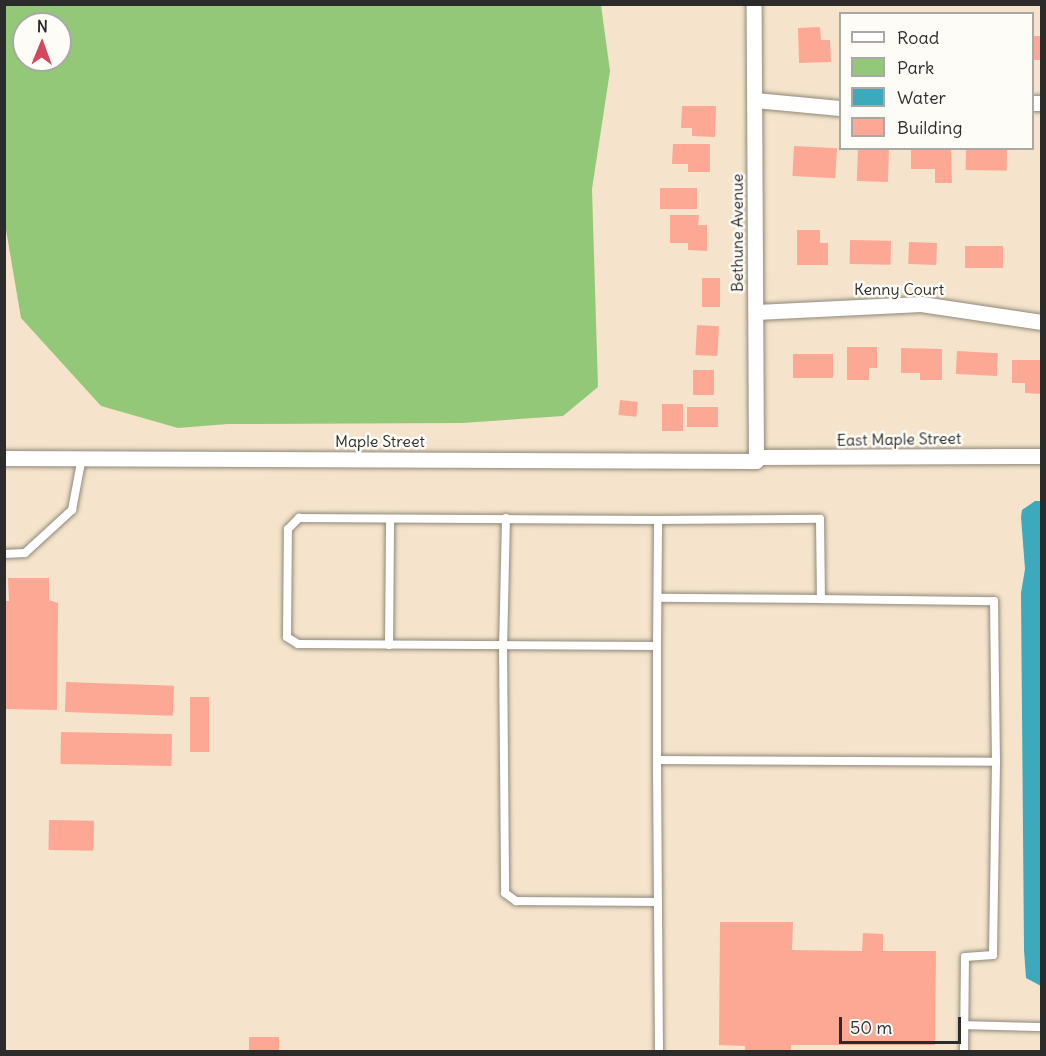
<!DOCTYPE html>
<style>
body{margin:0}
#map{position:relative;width:1046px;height:1056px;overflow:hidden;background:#f5e4cb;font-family:Delius,sans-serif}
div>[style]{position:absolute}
.green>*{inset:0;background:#94c879}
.water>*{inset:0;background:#3da9bc}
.building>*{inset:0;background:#fca894;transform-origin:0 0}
.roads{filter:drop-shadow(0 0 2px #90887b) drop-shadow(0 0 2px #90887b)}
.lane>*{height:8px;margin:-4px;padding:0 4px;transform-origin:4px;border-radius:4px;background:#fff}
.street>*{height:15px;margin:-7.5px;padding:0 7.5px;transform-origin:7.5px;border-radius:7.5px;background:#fff}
span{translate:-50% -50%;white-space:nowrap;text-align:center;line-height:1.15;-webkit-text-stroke:5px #fdfcf7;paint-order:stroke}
.street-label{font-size:16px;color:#2b2b2b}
.frame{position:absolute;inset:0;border:6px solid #2b2b2b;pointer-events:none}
.legend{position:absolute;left:839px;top:12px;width:195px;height:138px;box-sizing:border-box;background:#fdfcf7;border:2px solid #a9a8a5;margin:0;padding:8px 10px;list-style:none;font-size:18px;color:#2b2b2b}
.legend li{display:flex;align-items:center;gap:12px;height:30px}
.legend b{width:30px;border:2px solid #a9a8a5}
.north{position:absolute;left:12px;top:12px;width:60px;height:60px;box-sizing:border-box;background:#fdfcf7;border:2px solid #a9a8a5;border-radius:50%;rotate:1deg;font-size:16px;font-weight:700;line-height:24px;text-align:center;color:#2b2b2b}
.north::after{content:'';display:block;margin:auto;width:21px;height:27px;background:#d1495b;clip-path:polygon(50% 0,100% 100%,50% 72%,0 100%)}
.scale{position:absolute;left:839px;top:1017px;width:122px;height:27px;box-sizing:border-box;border:3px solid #2b2b2b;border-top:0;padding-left:8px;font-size:18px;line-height:21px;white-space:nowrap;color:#2b2b2b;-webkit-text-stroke:4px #fdfcf7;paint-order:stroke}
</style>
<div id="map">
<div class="green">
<i style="clip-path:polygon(evenodd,4px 5px,601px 5px,610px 71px,592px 189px,598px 387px,563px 416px,462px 423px,228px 424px,178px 428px,101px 406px,21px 318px,5px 224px,4px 5px,24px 24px,60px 24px,60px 60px,24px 60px,24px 24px)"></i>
</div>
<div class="water">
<i style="clip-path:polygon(1035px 501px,1042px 501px,1041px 986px,1026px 978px,1024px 950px,1021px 593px,1025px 569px,1021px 517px,1022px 510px)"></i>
</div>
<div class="building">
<i style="clip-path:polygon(820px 27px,821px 40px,830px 40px,831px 62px,799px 63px,798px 28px)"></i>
<i style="left:1032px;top:36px;width:10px;height:24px"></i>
<i style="clip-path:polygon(682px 106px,716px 106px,715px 137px,692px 136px,692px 128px,681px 128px)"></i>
<i style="clip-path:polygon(673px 144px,710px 144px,710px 172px,688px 172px,688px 164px,672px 164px)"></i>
<i style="left:794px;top:146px;width:43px;height:30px;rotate:3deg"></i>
<i style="left:858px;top:148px;width:31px;height:33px;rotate:2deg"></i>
<i style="clip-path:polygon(911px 148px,951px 148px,952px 183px,935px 183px,935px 169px,911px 169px)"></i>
<i style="left:966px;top:148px;width:41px;height:22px;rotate:1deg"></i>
<i style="left:660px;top:188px;width:37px;height:21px"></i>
<i style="clip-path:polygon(670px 215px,699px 215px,698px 225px,707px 225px,707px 251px,688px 250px,688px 243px,670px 243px)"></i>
<i style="clip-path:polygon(797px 230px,820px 230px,820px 243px,828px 243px,828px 265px,797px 265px)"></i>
<i style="left:850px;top:240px;width:41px;height:24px;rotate:1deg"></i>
<i style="left:909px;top:242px;width:28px;height:22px;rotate:2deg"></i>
<i style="left:1003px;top:246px;width:22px;height:38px;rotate:90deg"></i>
<i style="left:702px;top:278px;width:18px;height:29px"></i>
<i style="left:697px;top:325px;width:22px;height:30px;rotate:3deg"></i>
<i style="clip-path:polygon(847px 347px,877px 347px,877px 368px,869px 368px,869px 380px,847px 380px)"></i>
<i style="clip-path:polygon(901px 348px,942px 349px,942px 380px,920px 380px,920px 373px,901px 373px)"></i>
<i style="left:957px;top:351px;width:41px;height:23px;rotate:3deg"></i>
<i style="left:833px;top:354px;width:24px;height:40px;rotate:90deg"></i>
<i style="clip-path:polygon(1012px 360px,1042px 360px,1042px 394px,1025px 393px,1025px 383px,1012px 383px)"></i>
<i style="left:693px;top:370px;width:21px;height:25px"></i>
<i style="left:620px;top:400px;width:18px;height:15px;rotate:6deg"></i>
<i style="left:662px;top:404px;width:21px;height:27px"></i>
<i style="left:687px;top:407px;width:31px;height:20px"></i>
<i style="clip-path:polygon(8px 578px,49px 578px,49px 600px,58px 603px,57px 710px,6px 709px,4px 601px,9px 601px)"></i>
<i style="left:66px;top:682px;width:108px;height:30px;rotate:2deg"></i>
<i style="left:190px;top:697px;width:19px;height:55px"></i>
<i style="left:61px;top:732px;width:111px;height:32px;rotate:1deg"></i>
<i style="left:49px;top:820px;width:45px;height:30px;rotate:1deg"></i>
<i style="clip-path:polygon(720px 922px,793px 922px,792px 950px,862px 951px,863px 933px,883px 934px,883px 951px,936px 951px,935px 1045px,791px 1045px,791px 1052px,745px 1052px,745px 1046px,719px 1045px)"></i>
<i style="left:249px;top:1037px;width:30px;height:15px"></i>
</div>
<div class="roads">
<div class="lane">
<i style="left:506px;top:518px;width:128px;rotate:91.3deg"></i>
<i style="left:503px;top:646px;width:247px;rotate:89.5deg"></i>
<i style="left:505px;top:893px;width:14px;rotate:36deg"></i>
<i style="left:516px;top:901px;width:142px;rotate:0.4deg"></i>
<i style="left:4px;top:554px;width:21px;rotate:-3deg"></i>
<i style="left:25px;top:553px;width:64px;rotate:-42.5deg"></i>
<i style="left:72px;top:510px;width:54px;rotate:-79.3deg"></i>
<i style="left:821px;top:599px;width:173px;rotate:0.7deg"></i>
<i style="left:994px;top:601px;width:161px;rotate:89.3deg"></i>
<i style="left:389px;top:645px;width:126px;rotate:-89.5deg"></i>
<i style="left:657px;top:646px;width:359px;rotate:-179.7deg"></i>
<i style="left:298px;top:644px;width:13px;rotate:-148deg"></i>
<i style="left:287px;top:637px;width:108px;rotate:-89.5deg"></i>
<i style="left:288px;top:529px;width:16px;rotate:-45deg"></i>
<i style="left:299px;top:518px;width:359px;rotate:0.3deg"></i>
<i style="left:657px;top:760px;width:114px;rotate:-90deg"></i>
<i style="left:657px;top:646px;width:126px;rotate:-89.5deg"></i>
<i style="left:658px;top:520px;width:162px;rotate:-0.4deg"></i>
<i style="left:820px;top:519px;width:80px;rotate:89.3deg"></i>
<i style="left:821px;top:599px;width:163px;rotate:-179.6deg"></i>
<i style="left:964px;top:1025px;width:78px;rotate:1.5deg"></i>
<i style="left:659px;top:1052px;width:292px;rotate:-90.4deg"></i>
<i style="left:657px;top:760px;width:339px;rotate:0.3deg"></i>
<i style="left:996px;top:762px;width:193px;rotate:90.9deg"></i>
<i style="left:993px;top:955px;width:28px;rotate:176deg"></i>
<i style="left:965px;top:957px;width:95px;rotate:90.6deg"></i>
</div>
<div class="street">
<i style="left:755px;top:100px;width:85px;rotate:5.4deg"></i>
<i style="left:1032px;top:103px;width:10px"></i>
<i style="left:756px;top:312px;width:165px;rotate:-2.8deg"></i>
<i style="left:921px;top:304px;width:122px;rotate:8.5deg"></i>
<i style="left:756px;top:457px;width:286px;rotate:-0.2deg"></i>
<i style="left:4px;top:458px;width:752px;rotate:0.23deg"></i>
<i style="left:756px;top:461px;width:457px;rotate:-90.3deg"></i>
</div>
</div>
<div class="street-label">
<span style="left:737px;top:233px;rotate:-90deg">Bethune Avenue</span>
<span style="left:899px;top:289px">Kenny Court</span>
<span style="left:899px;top:439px;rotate:-1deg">East Maple Street</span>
<span style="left:380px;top:441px">Maple Street</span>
</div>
<div class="frame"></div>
<ul class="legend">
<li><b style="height:8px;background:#fff"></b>Road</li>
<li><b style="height:16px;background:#94c879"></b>Park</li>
<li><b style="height:16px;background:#3da9bc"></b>Water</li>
<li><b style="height:16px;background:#fca894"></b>Building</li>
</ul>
<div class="north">N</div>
<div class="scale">50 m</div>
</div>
